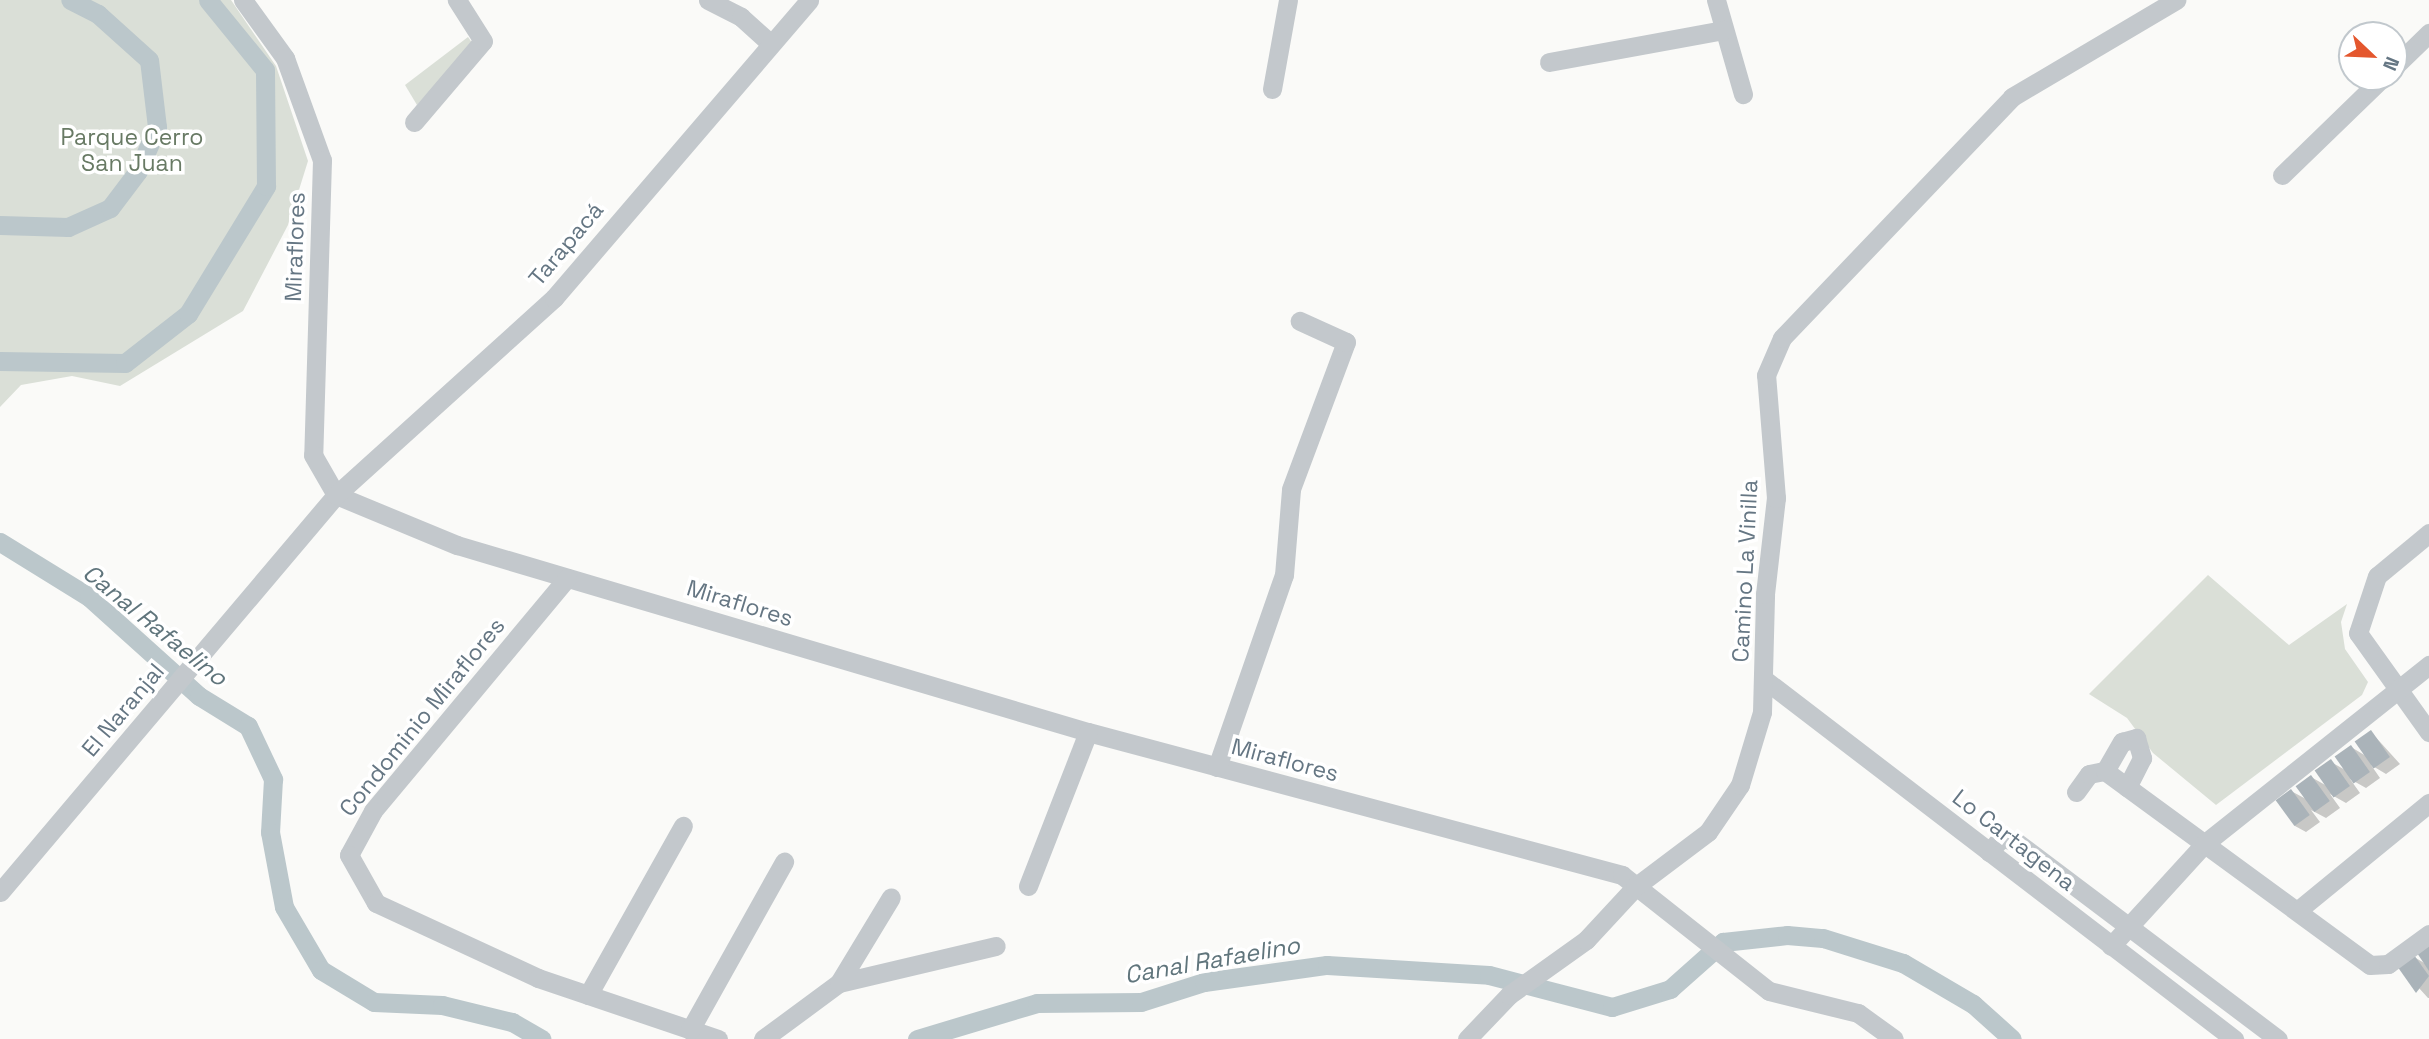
<!DOCTYPE html>
<meta charset="utf-8">
<style>
body{margin:0}
#map{position:relative;width:2429px;height:1039px;overflow:hidden;background:#fafaf8;font-family:"Space Grotesk",sans-serif}
div>[style]{position:absolute}
.green>*{inset:0;background:#dadfd7}
.shadow>*{inset:0;background:#0003}
.canal>*{height:19px;margin:-9.5px;padding:0 9.5px;transform-origin:9.5px;border-radius:9.5px;background:#bbc7cb}
.building>*{inset:0;background:#aab3b9;transform-origin:0 0}
.minor>*{height:19px;margin:-9.5px;padding:0 9.5px;transform-origin:9.5px;border-radius:9.5px;background:#c3c8cc}
span{translate:-50% -50%;white-space:nowrap;text-align:center;line-height:1.15;-webkit-text-stroke:7px #fff;paint-order:stroke}
.park-label{font-size:23px;color:#687a64}
.street-label{font-size:23px;color:#657683}
.water-label{font-size:24px;color:#60757c;font-style:italic}
.north{position:absolute;left:2338px;top:21px;width:70px;height:70px;box-sizing:border-box;background:#fff;border:2px solid #c1c8cd;border-radius:50%;rotate:113deg;font-size:19px;font-weight:700;line-height:28px;text-align:center;color:#657683}
.north::after{content:'';display:block;margin:auto;width:24px;height:32px;background:#e4572e;clip-path:polygon(50% 0,100% 100%,50% 72%,0 100%)}
</style>
<div id="map">
<div class="green">
<i style="clip-path:polygon(0 0,231px 0,276px 66px,308px 161px,288px 225px,243px 311px,120px 386px,72px 376px,21px 385px,0 407px)"></i>
<i style="clip-path:polygon(468px 37px,473px 44px,417px 105px,405px 85px)"></i>
<i style="clip-path:polygon(2208px 575px,2289px 645px,2347px 604px,2341px 622px,2345px 649px,2368px 682px,2362px 695px,2216px 805px,2153px 753px,2127px 718px,2089px 694px)"></i>
</div>
<div class="shadow">
<i style="clip-path:polygon(2371px 732px,2400px 764px,2386px 774px,2371px 765px,2380px 778px,2366px 788px,2350px 779px,2360px 793px,2346px 803px,2330px 794px,2340px 808px,2326px 818px,2311px 810px,2320px 822px,2306px 832px,2295px 826px,2291px 791px,2306px 799px,2311px 777px,2327px 786px,2331px 762px,2347px 771px,2351px 747px,2366px 756px)"></i>
<i style="clip-path:polygon(2429px 947px,2429px 998px,2428px 998px,2400px 967px,2414px 957px,2426px 964px)"></i>
</div>
<div class="canal">
<i style="left:0;top:225px;width:68px;rotate:1.7deg"></i>
<i style="left:68px;top:227px;width:46px;rotate:-24.3deg"></i>
<i style="left:110px;top:208px;width:46px;rotate:-52.9deg"></i>
<i style="left:138px;top:171px;width:48px;rotate:-66.6deg"></i>
<i style="left:157px;top:127px;width:67px;rotate:-96.8deg"></i>
<i style="left:149px;top:60px;width:69px;rotate:-138deg"></i>
<i style="left:98px;top:14px;width:31px;rotate:-153deg"></i>
<i style="left:0;top:361px;width:125px;rotate:0.9deg"></i>
<i style="left:125px;top:363px;width:80px;rotate:-37.9deg"></i>
<i style="left:188px;top:314px;width:150px;rotate:-58.6deg"></i>
<i style="left:266px;top:186px;width:116px;rotate:-90.5deg"></i>
<i style="left:265px;top:70px;width:90px;rotate:-129.2deg"></i>
<i style="left:0;top:542px;width:105px;rotate:31.7deg"></i>
<i style="left:89px;top:597px;width:148px;rotate:42deg"></i>
<i style="left:199px;top:696px;width:57px;rotate:31.5deg"></i>
<i style="left:248px;top:726px;width:59px;rotate:64.7deg"></i>
<i style="left:273px;top:779px;width:53px;rotate:93.2deg"></i>
<i style="left:270px;top:832px;width:76px;rotate:79.4deg"></i>
<i style="left:284px;top:907px;width:73px;rotate:59.6deg"></i>
<i style="left:321px;top:970px;width:62px;rotate:31.1deg"></i>
<i style="left:374px;top:1002px;width:68px;rotate:2.5deg"></i>
<i style="left:442px;top:1005px;width:72px;rotate:13.7deg"></i>
<i style="left:512px;top:1022px;width:34px;rotate:30deg"></i>
<i style="left:917px;top:1039px;width:125px;rotate:-16.7deg"></i>
<i style="left:1037px;top:1003px;width:104px;rotate:-0.6deg"></i>
<i style="left:1141px;top:1002px;width:66px;rotate:-17.6deg"></i>
<i style="left:1204px;top:982px;width:124px;rotate:-7.9deg"></i>
<i style="left:1327px;top:965px;width:162px;rotate:3.5deg"></i>
<i style="left:1489px;top:975px;width:127px;rotate:14.6deg"></i>
<i style="left:1612px;top:1007px;width:61px;rotate:-17.2deg"></i>
<i style="left:1670px;top:989px;width:71px;rotate:-41.6deg"></i>
<i style="left:1723px;top:942px;width:64px;rotate:-6.2deg"></i>
<i style="left:1787px;top:935px;width:36px;rotate:5deg"></i>
<i style="left:1823px;top:938px;width:84px;rotate:17.4deg"></i>
<i style="left:1903px;top:963px;width:81px;rotate:30.4deg"></i>
<i style="left:1973px;top:1004px;width:52px;rotate:41.9deg"></i>
</div>
<div class="building">
<i style="left:2371px;top:730px;width:33px;height:20px;rotate:55deg"></i>
<i style="left:2351px;top:745px;width:33px;height:20px;rotate:55deg"></i>
<i style="left:2331px;top:759px;width:33px;height:20px;rotate:55deg"></i>
<i style="left:2311px;top:775px;width:32px;height:19px;rotate:54deg"></i>
<i style="left:2291px;top:789px;width:32px;height:19px;rotate:54deg"></i>
<i style="clip-path:polygon(2429px 945px,2429px 971px,2417px 953px)"></i>
<i style="clip-path:polygon(2414px 955px,2429px 976px,2416px 993px,2397px 966px)"></i>
</div>
<div class="minor">
<i style="left:243px;top:0;width:72px;rotate:54.1deg"></i>
<i style="left:285px;top:58px;width:109px;rotate:70.1deg"></i>
<i style="left:322px;top:160px;width:295px;rotate:91.7deg"></i>
<i style="left:313px;top:455px;width:46px;rotate:60.1deg"></i>
<i style="left:336px;top:495px;width:131px;rotate:22.5deg"></i>
<i style="left:457px;top:545px;width:658px;rotate:16.51deg"></i>
<i style="left:1088px;top:732px;width:553px;rotate:14.99deg"></i>
<i style="left:1622px;top:875px;width:187px;rotate:38.3deg"></i>
<i style="left:1769px;top:991px;width:92px;rotate:13.9deg"></i>
<i style="left:1858px;top:1013px;width:44px;rotate:35.8deg"></i>
<i style="left:708px;top:0;width:37px;rotate:27deg"></i>
<i style="left:741px;top:17px;width:38px;rotate:42deg"></i>
<i style="left:1716px;top:0;width:98px;rotate:74deg"></i>
<i style="left:1549px;top:62px;width:178px;rotate:-10.4deg"></i>
<i style="left:2394px;top:67px;width:49px;rotate:-44.2deg"></i>
<i style="left:1272px;top:89px;width:90px;rotate:-79.8deg"></i>
<i style="left:414px;top:122px;width:106px;rotate:-49.6deg"></i>
<i style="left:483px;top:41px;width:49px;rotate:-122.4deg"></i>
<i style="left:2282px;top:175px;width:141px;rotate:-44.1deg"></i>
<i style="left:2429px;top:533px;width:67px;rotate:140.4deg"></i>
<i style="left:2377px;top:576px;width:60px;rotate:108.4deg"></i>
<i style="left:2358px;top:633px;width:122px;rotate:54.4deg"></i>
<i style="left:567px;top:578px;width:303px;rotate:129.8deg"></i>
<i style="left:373px;top:811px;width:50px;rotate:118.6deg"></i>
<i style="left:349px;top:855px;width:55px;rotate:60.6deg"></i>
<i style="left:376px;top:903px;width:179px;rotate:24.8deg"></i>
<i style="left:538px;top:978px;width:190px;rotate:18.7deg"></i>
<i style="left:1765px;top:680px;width:591px;rotate:37.43deg"></i>
<i style="left:1217px;top:767px;width:203px;rotate:-70.8deg"></i>
<i style="left:1284px;top:575px;width:86px;rotate:-85.3deg"></i>
<i style="left:1291px;top:489px;width:157px;rotate:-69.5deg"></i>
<i style="left:1346px;top:342px;width:51px;rotate:-155.5deg"></i>
<i style="left:2105px;top:771px;width:34px;rotate:-60deg"></i>
<i style="left:2122px;top:742px;width:15px;rotate:-16deg"></i>
<i style="left:2136px;top:738px;width:21px;rotate:73deg"></i>
<i style="left:2142px;top:758px;width:33px;rotate:117deg"></i>
<i style="left:2076px;top:792px;width:22px;rotate:-54deg"></i>
<i style="left:2089px;top:774px;width:16px;rotate:-11deg"></i>
<i style="left:2105px;top:771px;width:328px;rotate:36.2deg"></i>
<i style="left:2370px;top:965px;width:18px;rotate:-3deg"></i>
<i style="left:2388px;top:964px;width:51px;rotate:-36.2deg"></i>
<i style="left:1989px;top:852px;width:18px;rotate:-49deg"></i>
<i style="left:2001px;top:838px;width:14px;rotate:12deg"></i>
<i style="left:2015px;top:841px;width:329px;rotate:37deg"></i>
<i style="left:1028px;top:886px;width:165px;rotate:-68.7deg"></i>
<i style="left:0;top:892px;width:520px;rotate:-49.76deg"></i>
<i style="left:336px;top:495px;width:294px;rotate:-42.1deg"></i>
<i style="left:554px;top:298px;width:392px;rotate:-49.4deg"></i>
<i style="left:2297px;top:911px;width:171px;rotate:-39.3deg"></i>
<i style="left:2111px;top:946px;width:138px;rotate:-47.6deg"></i>
<i style="left:2204px;top:844px;width:288px;rotate:-38.5deg"></i>
<i style="left:839px;top:983px;width:161px;rotate:-13.3deg"></i>
<i style="left:588px;top:995px;width:194px;rotate:-60.7deg"></i>
<i style="left:690px;top:1030px;width:193px;rotate:-60.8deg"></i>
<i style="left:763px;top:1039px;width:94px;rotate:-36.4deg"></i>
<i style="left:839px;top:983px;width:100px;rotate:-58.8deg"></i>
<i style="left:1467px;top:1039px;width:61px;rotate:-46.3deg"></i>
<i style="left:1509px;top:995px;width:95px;rotate:-35.5deg"></i>
<i style="left:1586px;top:940px;width:72px;rotate:-47.2deg"></i>
<i style="left:1635px;top:887px;width:91px;rotate:-37deg"></i>
<i style="left:1708px;top:832px;width:57px;rotate:-55.8deg"></i>
<i style="left:1740px;top:785px;width:76px;rotate:-73.2deg"></i>
<i style="left:1762px;top:712px;width:118px;rotate:-88.5deg"></i>
<i style="left:1765px;top:594px;width:97px;rotate:-83.5deg"></i>
<i style="left:1776px;top:498px;width:123px;rotate:-94.6deg"></i>
<i style="left:1766px;top:375px;width:40px;rotate:-66.6deg"></i>
<i style="left:1782px;top:338px;width:333px;rotate:-46.3deg"></i>
<i style="left:2012px;top:97px;width:191px;rotate:-30.6deg"></i>
</div>
<div class="park-label">
<span style="left:132px;top:150px">Parque Cerro<br>San Juan</span>
</div>
<div class="street-label">
<span style="left:566px;top:244px;rotate:-50deg">Tarapacá</span>
<span style="left:295px;top:247px;rotate:-88deg">Miraflores</span>
<span style="left:1745px;top:571px;rotate:-87deg">Camino La Vinilla</span>
<span style="left:740px;top:603px;rotate:17deg">Miraflores</span>
<span style="left:123px;top:710px;rotate:-50deg">El Naranjal</span>
<span style="left:422px;top:717px;rotate:-51deg">Condominio Miraflores</span>
<span style="left:1285px;top:760px;rotate:15deg">Miraflores</span>
<span style="left:2014px;top:840px;rotate:38deg">Lo Cartagena</span>
</div>
<div class="water-label">
<span style="left:155px;top:625px;rotate:39deg">Canal Rafaelino</span>
<span style="left:1212px;top:960px;rotate:-10deg">Canal Rafaelino</span>
</div>
<div class="north">N</div>
</div>
